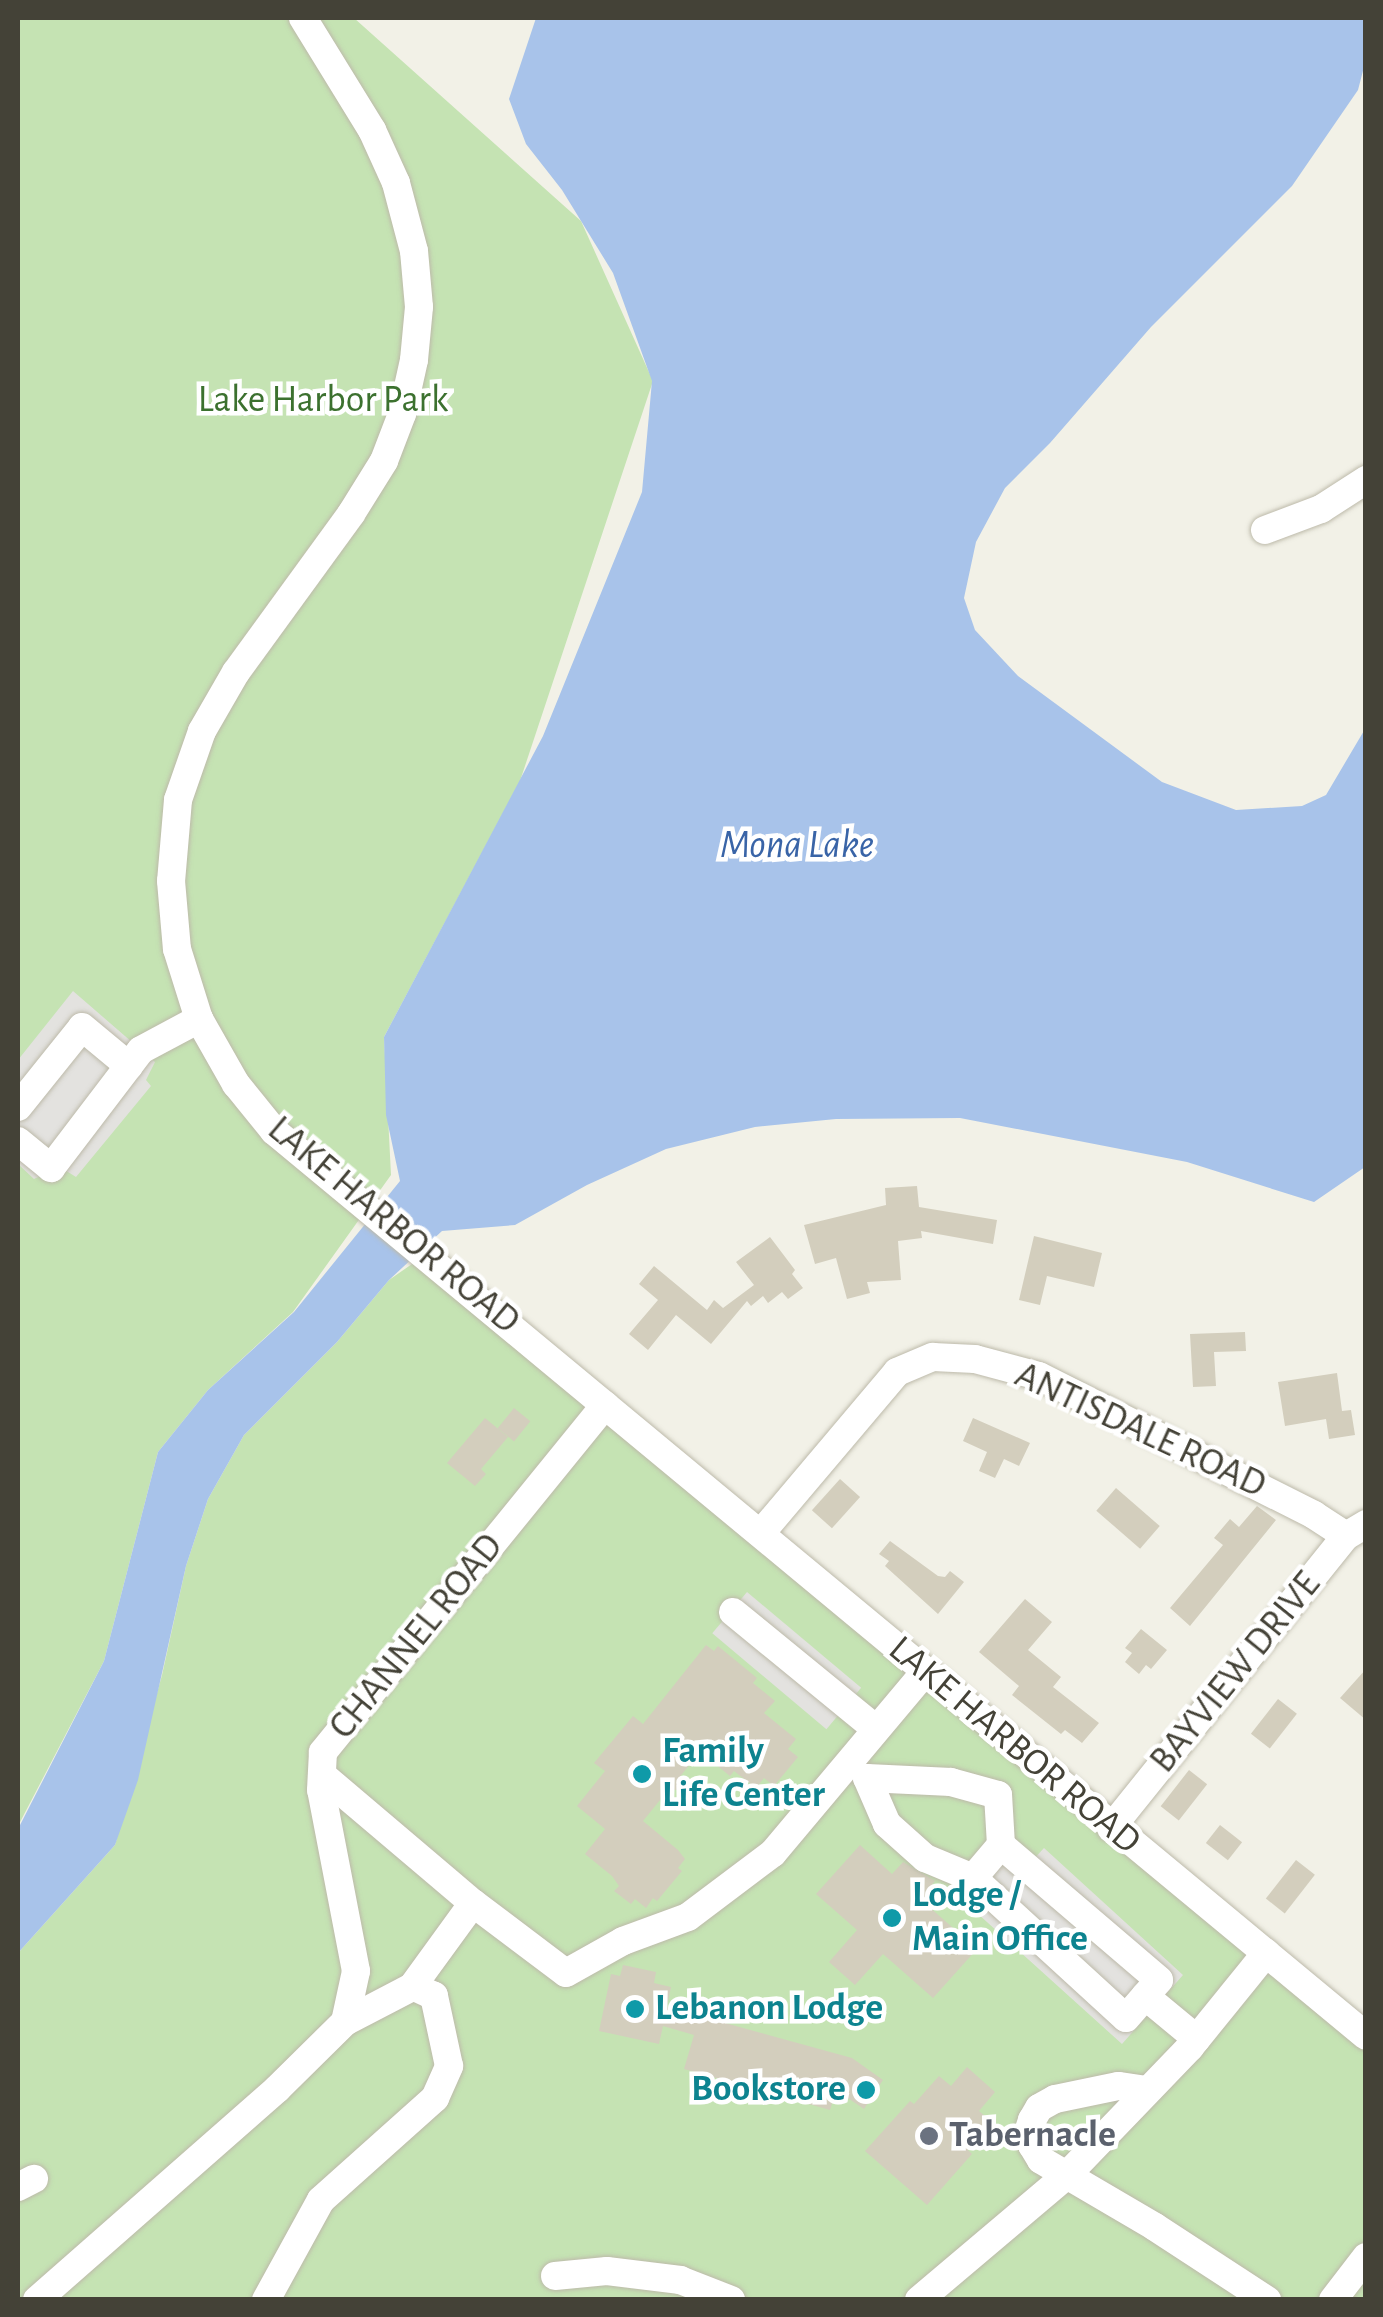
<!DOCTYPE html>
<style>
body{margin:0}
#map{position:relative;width:1383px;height:2317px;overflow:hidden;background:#f2f1e7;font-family:"Alegreya Sans",sans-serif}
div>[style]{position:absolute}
.green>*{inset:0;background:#c5e3b3}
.parking>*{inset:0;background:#e3e2df;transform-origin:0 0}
.water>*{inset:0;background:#a8c3ea}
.building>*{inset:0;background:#d3cebd;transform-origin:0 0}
.roads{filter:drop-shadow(0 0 2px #bdbaaa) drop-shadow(0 0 2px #bdbaaa)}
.minor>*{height:28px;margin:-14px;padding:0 14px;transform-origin:14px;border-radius:14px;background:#fff}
.dots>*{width:28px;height:28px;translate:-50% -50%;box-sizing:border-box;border:5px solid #fff;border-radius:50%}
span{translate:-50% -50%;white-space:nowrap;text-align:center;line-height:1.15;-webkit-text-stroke:9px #fff;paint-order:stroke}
.park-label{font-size:38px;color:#3c712f}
.street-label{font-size:38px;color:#444237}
.culture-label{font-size:38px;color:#0d838f;font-weight:700}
.left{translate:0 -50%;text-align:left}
.right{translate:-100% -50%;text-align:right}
.worship-label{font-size:38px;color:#5b616d;font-weight:700}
.water-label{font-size:40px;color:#3964a7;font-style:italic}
.frame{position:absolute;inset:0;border:20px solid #444237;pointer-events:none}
</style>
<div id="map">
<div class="green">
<i style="clip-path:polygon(18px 18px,354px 18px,581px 221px,653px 381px,520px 781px,384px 1037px,391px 1175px,293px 1312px,208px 1390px,158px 1452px,104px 1661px,18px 1826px)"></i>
<i style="clip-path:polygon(425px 1255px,1365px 2036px,1365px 2299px,18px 2299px,18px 1953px,115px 1845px,162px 1675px,186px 1566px,208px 1499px,244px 1435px,337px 1342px,389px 1280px)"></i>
</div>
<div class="parking">
<i style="clip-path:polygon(73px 991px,155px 1062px,146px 1080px,151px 1086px,76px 1177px,60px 1167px,34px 1179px,18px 1164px,18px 1060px)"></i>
<i style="left:747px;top:1592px;width:149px;height:54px;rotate:40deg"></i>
<i style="clip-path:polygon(1006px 1842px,1030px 1863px,1044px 1848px,1183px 1975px,1122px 2044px,957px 1895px)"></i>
</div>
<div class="water">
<i style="clip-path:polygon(536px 18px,1365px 18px,1365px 63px,1358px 90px,1292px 186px,1151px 327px,1050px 443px,1005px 488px,976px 542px,964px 598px,975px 630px,1018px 676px,1162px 782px,1236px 810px,1302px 806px,1326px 795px,1365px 729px,1365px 1167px,1314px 1202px,1187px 1162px,960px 1118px,836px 1119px,755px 1127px,666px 1149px,587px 1185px,515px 1225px,442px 1231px,389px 1280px,337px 1342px,244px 1435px,208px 1499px,186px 1566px,138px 1780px,115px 1845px,18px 1953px,18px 1829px,104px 1661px,158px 1452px,208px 1390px,294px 1312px,400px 1181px,386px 1115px,384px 1037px,543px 736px,642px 492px,652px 381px,613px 273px,562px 190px,526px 144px,509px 99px)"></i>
</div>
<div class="building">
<i style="clip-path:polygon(917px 1186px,919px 1207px,997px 1220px,993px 1244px,921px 1231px,922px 1238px,898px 1241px,901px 1280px,867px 1282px,870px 1293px,847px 1299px,836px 1258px,815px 1264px,804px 1225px,886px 1205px,885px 1188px)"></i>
<i style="clip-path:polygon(1034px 1236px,1102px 1253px,1094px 1287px,1047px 1276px,1040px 1305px,1019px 1300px)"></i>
<i style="clip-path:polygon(770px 1237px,795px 1270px,792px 1274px,803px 1288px,788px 1299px,782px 1292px,768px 1303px,763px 1296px,751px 1306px,747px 1301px,711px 1344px,676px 1315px,648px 1350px,629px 1334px,658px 1300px,639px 1284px,654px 1266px,707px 1310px,714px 1300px,723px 1308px,754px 1285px,736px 1262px)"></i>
<i style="clip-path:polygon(1245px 1332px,1246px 1351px,1214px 1352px,1216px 1386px,1193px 1387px,1190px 1334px)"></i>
<i style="clip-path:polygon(1337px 1373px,1342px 1411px,1351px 1410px,1355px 1435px,1329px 1439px,1326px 1419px,1285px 1426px,1278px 1382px)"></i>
<i style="left:514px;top:1408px;width:21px;height:26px;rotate:39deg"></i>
<i style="clip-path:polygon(485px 1418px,508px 1437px,481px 1469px,486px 1474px,475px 1486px,447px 1463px)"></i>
<i style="clip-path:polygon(973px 1418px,1030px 1443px,1019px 1466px,1004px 1459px,995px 1478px,979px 1471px,987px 1452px,963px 1441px)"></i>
<i style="left:840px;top:1479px;width:27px;height:42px;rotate:42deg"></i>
<i style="left:1116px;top:1488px;width:58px;height:30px;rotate:41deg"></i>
<i style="clip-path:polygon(1257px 1506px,1276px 1520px,1190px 1626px,1170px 1608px,1223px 1545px,1214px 1538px,1230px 1519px,1239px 1527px)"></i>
<i style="clip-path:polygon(890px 1541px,938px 1576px,945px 1577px,950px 1571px,964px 1582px,938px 1614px,885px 1566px,889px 1561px,879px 1554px)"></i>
<i style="clip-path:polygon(1025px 1599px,1052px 1622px,1028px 1650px,1061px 1677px,1053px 1687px,1099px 1723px,1082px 1743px,1065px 1730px,1061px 1734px,1012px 1695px,1019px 1686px,979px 1652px)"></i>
<i style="clip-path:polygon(1141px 1629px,1167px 1650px,1151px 1669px,1146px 1665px,1139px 1674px,1125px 1662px,1132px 1653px,1125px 1648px)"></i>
<i style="clip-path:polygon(706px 1645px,714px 1651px,718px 1646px,757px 1678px,753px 1683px,775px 1701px,764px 1713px,796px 1739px,788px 1749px,798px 1757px,774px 1786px,764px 1778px,756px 1788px,734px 1771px,730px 1776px,700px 1752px,678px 1779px,684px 1791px,669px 1789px,643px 1821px,678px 1850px,685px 1859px,678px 1868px,682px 1871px,657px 1901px,653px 1898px,646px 1908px,635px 1899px,631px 1904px,614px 1891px,619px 1886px,612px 1876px,585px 1854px,605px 1829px,577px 1806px,605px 1771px,594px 1763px,633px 1716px,643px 1724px)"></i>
<i style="clip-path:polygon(1366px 1669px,1366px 1720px,1340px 1698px)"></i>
<i style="left:1278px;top:1699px;width:24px;height:44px;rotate:38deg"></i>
<i style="left:1189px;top:1770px;width:23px;height:46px;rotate:38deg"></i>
<i style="left:1220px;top:1825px;width:28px;height:23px;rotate:38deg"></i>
<i style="clip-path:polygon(860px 1845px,892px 1874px,903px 1862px,935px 1881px,931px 1886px,939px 1893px,927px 1905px,977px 1949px,933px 1998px,883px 1954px,855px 1985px,829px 1962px,857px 1930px,816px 1894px)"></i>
<i style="left:1296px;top:1860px;width:24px;height:49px;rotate:38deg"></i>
<i style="clip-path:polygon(623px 1965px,656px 1972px,654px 1983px,671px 1987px,667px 2007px,852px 2058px,883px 2080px,864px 2109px,836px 2090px,830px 2110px,684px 2069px,694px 2035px,663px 2026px,659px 2044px,599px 2031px,611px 1974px,620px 1976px)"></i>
<i style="clip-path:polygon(967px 2067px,995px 2092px,979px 2111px,992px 2122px,968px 2150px,972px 2154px,927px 2205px,865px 2151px,910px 2101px,914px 2104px,939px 2076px,951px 2086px)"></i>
</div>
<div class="roads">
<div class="minor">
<i style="left:303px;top:18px;width:132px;rotate:58.4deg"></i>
<i style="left:372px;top:130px;width:58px;rotate:65.6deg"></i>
<i style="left:396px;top:183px;width:70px;rotate:75.2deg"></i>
<i style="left:414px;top:251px;width:56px;rotate:84.9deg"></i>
<i style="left:419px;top:307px;width:53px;rotate:95.4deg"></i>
<i style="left:414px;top:360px;width:55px;rotate:102.5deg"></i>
<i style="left:402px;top:414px;width:50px;rotate:111deg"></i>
<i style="left:384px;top:461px;width:62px;rotate:121.9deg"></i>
<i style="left:351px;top:514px;width:195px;rotate:126deg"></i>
<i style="left:236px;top:672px;width:68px;rotate:120deg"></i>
<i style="left:202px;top:731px;width:73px;rotate:109.2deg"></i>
<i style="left:178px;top:800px;width:81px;rotate:94.9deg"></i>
<i style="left:171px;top:881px;width:68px;rotate:85deg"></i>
<i style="left:177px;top:949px;width:73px;rotate:72.6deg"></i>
<i style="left:199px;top:1019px;width:75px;rotate:60.4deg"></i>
<i style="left:236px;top:1084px;width:60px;rotate:51deg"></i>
<i style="left:274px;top:1131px;width:1418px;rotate:39.65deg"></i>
<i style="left:1265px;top:530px;width:60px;rotate:-20.6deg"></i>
<i style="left:1321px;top:509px;width:54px;rotate:-32.8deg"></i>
<i style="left:18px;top:1107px;width:102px;rotate:-51.3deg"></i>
<i style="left:82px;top:1027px;width:61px;rotate:39.7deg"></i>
<i style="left:18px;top:1141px;width:43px;rotate:39.3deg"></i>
<i style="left:51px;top:1168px;width:148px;rotate:-52.7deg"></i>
<i style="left:141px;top:1050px;width:66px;rotate:-28.1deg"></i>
<i style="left:761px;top:1533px;width:211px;rotate:-49.8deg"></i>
<i style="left:897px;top:1372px;width:39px;rotate:-23deg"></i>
<i style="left:933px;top:1357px;width:42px;rotate:2.7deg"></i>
<i style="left:975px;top:1359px;width:66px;rotate:14.9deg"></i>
<i style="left:1039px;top:1376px;width:308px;rotate:26.8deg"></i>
<i style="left:1314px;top:1515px;width:38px;rotate:33deg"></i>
<i style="left:733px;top:1612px;width:185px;rotate:39.3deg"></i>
<i style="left:322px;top:1775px;width:198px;rotate:40.3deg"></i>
<i style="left:473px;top:1903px;width:104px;rotate:126deg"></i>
<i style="left:412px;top:1987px;width:76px;rotate:152.4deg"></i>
<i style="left:1111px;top:1828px;width:375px;rotate:-51.2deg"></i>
<i style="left:1346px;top:1536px;width:23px;rotate:-31deg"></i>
<i style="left:973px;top:1878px;width:207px;rotate:42.5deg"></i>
<i style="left:1126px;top:2018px;width:50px;rotate:-49deg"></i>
<i style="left:1159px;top:1980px;width:208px;rotate:-139.5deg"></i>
<i style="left:1001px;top:1845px;width:50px;rotate:-93.4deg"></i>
<i style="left:998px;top:1795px;width:49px;rotate:-164.5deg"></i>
<i style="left:951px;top:1782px;width:84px;rotate:-177.3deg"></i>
<i style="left:867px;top:1778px;width:50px;rotate:66.5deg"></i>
<i style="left:887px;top:1824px;width:51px;rotate:41.8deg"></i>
<i style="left:925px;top:1858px;width:52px;rotate:22.6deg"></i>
<i style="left:973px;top:1878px;width:43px;rotate:-49.7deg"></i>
<i style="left:473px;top:1903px;width:116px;rotate:37deg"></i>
<i style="left:566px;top:1973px;width:65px;rotate:-29.3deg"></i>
<i style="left:623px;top:1941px;width:69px;rotate:-20.3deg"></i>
<i style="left:688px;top:1917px;width:106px;rotate:-37deg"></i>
<i style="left:773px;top:1853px;width:235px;rotate:-50deg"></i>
<i style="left:1145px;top:1996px;width:67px;rotate:39.6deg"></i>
<i style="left:1147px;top:2090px;width:29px;rotate:-172deg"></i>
<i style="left:1118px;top:2086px;width:64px;rotate:168.3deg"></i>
<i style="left:1055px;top:2099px;width:18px;rotate:151deg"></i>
<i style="left:1039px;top:2108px;width:14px;rotate:120deg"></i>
<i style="left:1032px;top:2120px;width:13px;rotate:108deg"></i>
<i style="left:1028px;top:2132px;width:14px;rotate:73deg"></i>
<i style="left:1032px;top:2145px;width:17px;rotate:59deg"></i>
<i style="left:1041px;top:2160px;width:132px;rotate:30.4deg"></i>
<i style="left:1155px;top:2227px;width:134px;rotate:33.1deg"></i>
<i style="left:18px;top:2187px;width:18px;rotate:-27deg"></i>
<i style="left:555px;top:2276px;width:52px;rotate:-5.5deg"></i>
<i style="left:607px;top:2271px;width:74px;rotate:7deg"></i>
<i style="left:680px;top:2280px;width:55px;rotate:21.4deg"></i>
<i style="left:37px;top:2300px;width:320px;rotate:-41.3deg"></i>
<i style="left:277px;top:2089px;width:95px;rotate:-44.6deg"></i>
<i style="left:345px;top:2022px;width:52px;rotate:-77.8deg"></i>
<i style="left:356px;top:1971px;width:184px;rotate:-100.9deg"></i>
<i style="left:321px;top:1790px;width:38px;rotate:-87deg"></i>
<i style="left:323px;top:1752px;width:447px;rotate:-50.9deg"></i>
<i style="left:266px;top:2300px;width:114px;rotate:-61.2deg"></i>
<i style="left:321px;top:2200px;width:153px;rotate:-41.8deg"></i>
<i style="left:435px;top:2098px;width:35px;rotate:-66deg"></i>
<i style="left:449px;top:2066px;width:72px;rotate:-102.1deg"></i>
<i style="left:434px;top:1996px;width:23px;rotate:-155deg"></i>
<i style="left:919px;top:2300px;width:194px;rotate:-40.2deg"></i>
<i style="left:1067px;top:2175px;width:178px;rotate:-46.1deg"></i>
<i style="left:1190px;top:2047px;width:121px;rotate:-51deg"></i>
<i style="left:1333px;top:2300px;width:54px;rotate:-52.5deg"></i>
</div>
</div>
<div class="dots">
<i style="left:642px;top:1774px;background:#0f9aa8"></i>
<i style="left:892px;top:1918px;background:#0f9aa8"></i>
<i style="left:635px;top:2009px;background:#0f9aa8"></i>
<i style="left:866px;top:2090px;background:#0f9aa8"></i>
<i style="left:929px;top:2136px;background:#6b7280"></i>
</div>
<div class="park-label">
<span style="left:323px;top:401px">Lake Harbor Park</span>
</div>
<div class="street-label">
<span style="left:393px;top:1226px;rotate:40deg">LAKE HARBOR ROAD</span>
<span style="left:1140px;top:1431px;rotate:25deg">ANTISDALE ROAD</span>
<span style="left:417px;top:1637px;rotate:-51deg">CHANNEL ROAD</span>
<span style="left:1236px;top:1673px;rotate:-51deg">BAYVIEW DRIVE</span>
<span style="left:1014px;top:1746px;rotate:40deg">LAKE HARBOR ROAD</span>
</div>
<div class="culture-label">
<span class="left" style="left:662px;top:1774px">Family<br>Life Center</span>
<span class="left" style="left:912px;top:1918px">Lodge /<br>Main Office</span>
<span class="left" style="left:655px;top:2009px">Lebanon Lodge</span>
<span class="right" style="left:846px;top:2090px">Bookstore</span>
</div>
<div class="worship-label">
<span class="left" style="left:949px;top:2136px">Tabernacle</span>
</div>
<div class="water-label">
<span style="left:797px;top:845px">Mona Lake</span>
</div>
<div class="frame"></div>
</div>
